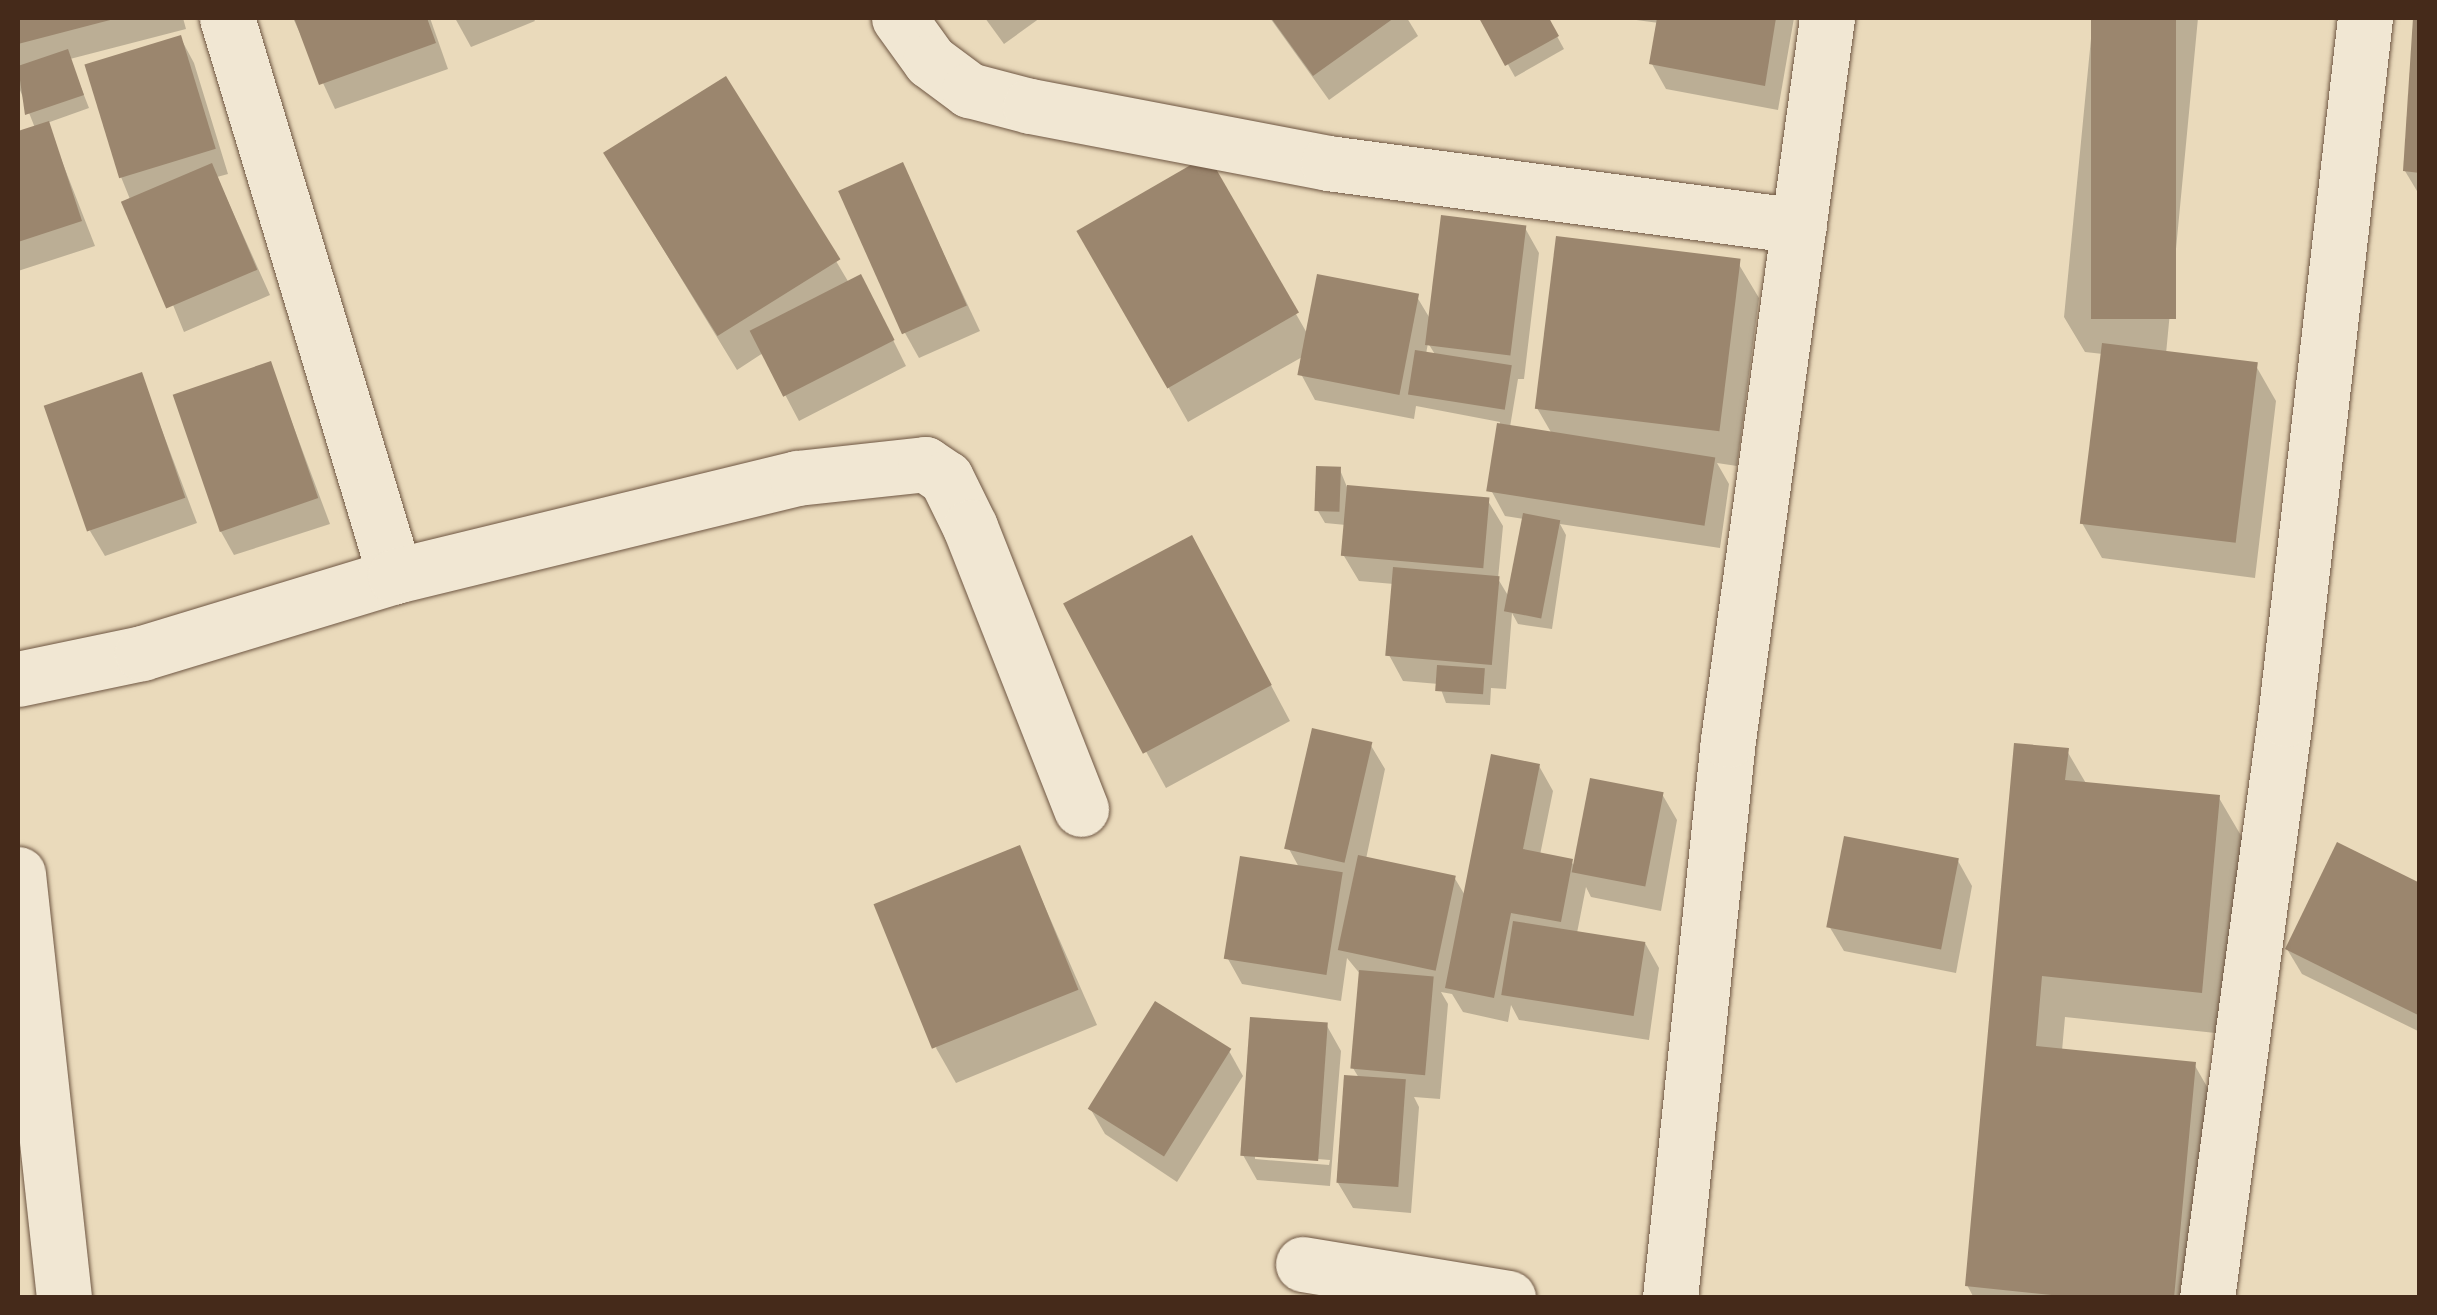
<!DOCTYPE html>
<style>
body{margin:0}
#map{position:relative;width:2437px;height:1315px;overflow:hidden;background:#eadabb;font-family:"IM FELL Great Primer",serif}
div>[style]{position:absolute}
.shadow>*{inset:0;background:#0003}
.building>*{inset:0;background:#9b866e;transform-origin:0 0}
.roads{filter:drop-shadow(0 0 2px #6e5642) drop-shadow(0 0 2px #6e5642)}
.minor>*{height:55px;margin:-27.5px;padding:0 27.5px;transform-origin:27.5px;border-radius:27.5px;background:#f1e7d3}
span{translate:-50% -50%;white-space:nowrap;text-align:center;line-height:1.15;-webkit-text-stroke:8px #f1e7d3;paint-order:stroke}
.frame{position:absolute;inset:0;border:20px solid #452a1a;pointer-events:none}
</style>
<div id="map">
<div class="shadow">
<i style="clip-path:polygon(18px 18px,183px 18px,186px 29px,70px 59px,89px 108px,47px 123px,95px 246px,18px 271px,18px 134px,35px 128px,18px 85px)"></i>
<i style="clip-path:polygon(293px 18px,430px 18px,448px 69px,335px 109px)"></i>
<i style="clip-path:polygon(455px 18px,533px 18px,535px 21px,471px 47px)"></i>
<i style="clip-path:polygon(985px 18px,1040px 18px,1004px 44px)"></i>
<i style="clip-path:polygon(1270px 18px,1407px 18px,1418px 36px,1329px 100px)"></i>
<i style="clip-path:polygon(1482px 18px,1547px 18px,1564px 49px,1515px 77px)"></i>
<i style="clip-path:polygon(1621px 18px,1794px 18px,1778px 110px,1666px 89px,1652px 64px,1659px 23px)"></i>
<i style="clip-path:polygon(2093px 18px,2198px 18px,2166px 354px,2256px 366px,2276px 401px,2255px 578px,2102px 558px,2082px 523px,2103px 354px,2085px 352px,2064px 317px)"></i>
<i style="clip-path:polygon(2415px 18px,2420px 18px,2420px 196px,2405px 171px)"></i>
<i style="clip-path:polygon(180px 37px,194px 63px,228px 174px,217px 177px,270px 295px,184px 332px,121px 177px)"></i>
<i style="clip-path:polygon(evenodd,1207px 158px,1308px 335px,1417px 297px,1432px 322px,1525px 228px,1539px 253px,1524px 379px,1518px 379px,1510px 427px,1552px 434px,1537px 408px,1738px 263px,1759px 298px,1737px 466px,1717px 463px,1729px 484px,1720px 548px,1560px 524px,1566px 535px,1552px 629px,1518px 624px,1512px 613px,1506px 689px,1491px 688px,1490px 705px,1446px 703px,1439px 684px,1403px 681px,1389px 655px,1394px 584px,1359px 581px,1344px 556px,1346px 525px,1325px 523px,1318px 511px,1340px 470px,1347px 487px,1488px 501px,1503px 526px,1498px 579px,1512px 602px,1524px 519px,1505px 516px,1491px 490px,1500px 422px,1416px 406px,1414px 419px,1315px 400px,1301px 374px,1304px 356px,1188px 422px,1080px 231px,1207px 158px,1428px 343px,1436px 356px,1426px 354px,1428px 343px)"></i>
<i style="clip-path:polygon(902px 165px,980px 331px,919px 358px,905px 333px)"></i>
<i style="clip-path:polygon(626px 188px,836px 261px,849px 283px,874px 302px,906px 366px,799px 421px,763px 353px,737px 370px)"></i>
<i style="clip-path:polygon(270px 364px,330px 524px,234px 555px,220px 530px)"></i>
<i style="clip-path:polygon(141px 375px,197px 523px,105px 556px,90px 531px)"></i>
<i style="clip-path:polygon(1211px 573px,1290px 721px,1166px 788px,1066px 605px)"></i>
<i style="clip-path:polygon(1370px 744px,1385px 769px,1366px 859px,1454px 877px,1466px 897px,1539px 766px,1553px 791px,1540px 855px,1571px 861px,1577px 871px,1662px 794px,1677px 820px,1661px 911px,1591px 897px,1586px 887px,1577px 933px,1645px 943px,1659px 968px,1649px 1040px,1519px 1020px,1511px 1005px,1508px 1022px,1463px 1012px,1452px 994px,1441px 992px,1448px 1004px,1440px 1099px,1414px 1097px,1419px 1107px,1411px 1213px,1353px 1208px,1338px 1183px,1359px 1078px,1353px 1068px,1361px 975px,1347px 958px,1341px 1001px,1242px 984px,1228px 959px,1300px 869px,1289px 849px)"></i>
<i style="clip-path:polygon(2067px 751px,2087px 785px,2219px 798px,2243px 839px,2225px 1034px,2065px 1017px,2062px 1051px,2194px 1064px,2218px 1106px,2201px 1298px,1974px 1298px,1967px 1285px)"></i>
<i style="clip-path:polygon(1019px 848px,1097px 1025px,956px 1083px,936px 1048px)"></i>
<i style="clip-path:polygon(1958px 861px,1972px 886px,1956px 973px,1844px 951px,1829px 926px)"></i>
<i style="clip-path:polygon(2420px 886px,2420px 1032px,2302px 974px,2287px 949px)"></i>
<i style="clip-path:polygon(evenodd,1327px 1026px,1341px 1051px,1330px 1186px,1257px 1180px,1243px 1155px,1327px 1026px,1255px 1154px,1330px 1160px,1329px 1165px,1255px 1159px,1255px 1154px)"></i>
<i style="clip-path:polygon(1229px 1051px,1243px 1076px,1177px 1182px,1105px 1134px,1090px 1108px)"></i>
</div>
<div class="building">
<i style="clip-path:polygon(18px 18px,114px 18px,114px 19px,18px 44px)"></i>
<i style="clip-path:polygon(294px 18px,427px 18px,436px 43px,319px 85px)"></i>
<i style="clip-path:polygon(1271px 18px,1394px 18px,1313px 76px)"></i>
<i style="clip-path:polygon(1479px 18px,1549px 18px,1559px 36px,1505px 66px)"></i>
<i style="clip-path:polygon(1657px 18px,1776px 18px,1765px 86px,1649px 64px)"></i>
<i style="left:2091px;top:18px;width:85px;height:301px"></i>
<i style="clip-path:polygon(2413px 18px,2420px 18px,2420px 173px,2403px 171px)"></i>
<i style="left:181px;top:35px;width:119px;height:101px;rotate:73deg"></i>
<i style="clip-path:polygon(68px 49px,84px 95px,25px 115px,18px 66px)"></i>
<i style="left:726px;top:76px;width:216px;height:145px;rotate:58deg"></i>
<i style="clip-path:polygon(49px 121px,82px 221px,18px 242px,18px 131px)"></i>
<i style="left:1208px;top:155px;width:182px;height:152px;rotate:60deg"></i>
<i style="left:903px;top:162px;width:157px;height:71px;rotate:66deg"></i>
<i style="left:212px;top:163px;width:116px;height:99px;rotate:67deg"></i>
<i style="left:1441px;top:215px;width:86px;height:131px;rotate:7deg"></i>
<i style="left:1556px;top:236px;width:186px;height:174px;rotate:7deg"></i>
<i style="left:861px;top:274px;width:74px;height:125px;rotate:63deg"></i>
<i style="left:1317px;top:274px;width:104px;height:103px;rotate:11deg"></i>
<i style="left:2102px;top:343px;width:157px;height:182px;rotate:7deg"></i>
<i style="left:1415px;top:350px;width:98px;height:45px;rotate:9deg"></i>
<i style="left:271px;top:361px;width:145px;height:104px;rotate:71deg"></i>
<i style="left:142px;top:372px;width:133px;height:104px;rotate:71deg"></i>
<i style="left:1497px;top:423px;width:221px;height:69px;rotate:9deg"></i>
<i style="left:1316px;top:466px;width:25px;height:45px;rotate:2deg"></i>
<i style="left:1347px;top:485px;width:143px;height:71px;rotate:5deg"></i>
<i style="left:1523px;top:513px;width:38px;height:100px;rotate:11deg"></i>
<i style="left:1192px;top:535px;width:170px;height:146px;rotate:62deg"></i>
<i style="left:1393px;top:567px;width:107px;height:89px;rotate:5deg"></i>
<i style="left:1437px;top:665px;width:48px;height:26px;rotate:4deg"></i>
<i style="left:1312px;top:728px;width:62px;height:124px;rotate:13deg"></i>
<i style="clip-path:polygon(2014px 743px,2069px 748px,2065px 780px,2220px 795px,2202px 993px,2042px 976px,2036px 1046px,2196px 1062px,2174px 1298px,2081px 1298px,1965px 1286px)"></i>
<i style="clip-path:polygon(1491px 754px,1540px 764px,1523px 849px,1573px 859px,1561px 922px,1511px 913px,1494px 998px,1445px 988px)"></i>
<i style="left:1590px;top:778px;width:75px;height:96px;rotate:11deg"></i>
<i style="left:1844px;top:836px;width:117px;height:93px;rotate:11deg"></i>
<i style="clip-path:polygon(2337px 842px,2420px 883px,2420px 1016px,2285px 949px)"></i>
<i style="left:1020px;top:845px;width:156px;height:158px;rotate:68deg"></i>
<i style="left:1358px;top:855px;width:100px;height:97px;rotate:12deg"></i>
<i style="left:1240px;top:856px;width:104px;height:104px;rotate:9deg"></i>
<i style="left:1513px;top:921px;width:134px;height:75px;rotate:9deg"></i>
<i style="left:1359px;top:970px;width:75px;height:99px;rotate:5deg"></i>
<i style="left:1155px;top:1001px;width:90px;height:127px;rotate:32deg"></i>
<i style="left:1250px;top:1017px;width:78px;height:139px;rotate:4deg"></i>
<i style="left:1344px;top:1075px;width:62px;height:108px;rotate:4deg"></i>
</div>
<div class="roads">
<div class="minor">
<i style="left:227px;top:18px;width:583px;rotate:73.24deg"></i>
<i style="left:899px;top:18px;width:53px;rotate:54.2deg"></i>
<i style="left:930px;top:61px;width:49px;rotate:36.6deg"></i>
<i style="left:969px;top:90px;width:63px;rotate:14.7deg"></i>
<i style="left:1030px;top:106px;width:303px;rotate:10.8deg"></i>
<i style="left:1328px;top:163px;width:475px;rotate:7.6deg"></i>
<i style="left:18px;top:679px;width:127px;rotate:-11.8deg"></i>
<i style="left:142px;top:653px;width:264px;rotate:-16.9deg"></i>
<i style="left:395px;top:576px;width:414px;rotate:-13.7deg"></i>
<i style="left:797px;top:478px;width:129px;rotate:-6.2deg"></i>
<i style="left:925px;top:464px;width:25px;rotate:34deg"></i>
<i style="left:946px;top:478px;width:55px;rotate:63.9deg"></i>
<i style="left:970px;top:527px;width:303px;rotate:68.5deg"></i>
<i style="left:18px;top:874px;width:426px;rotate:83.8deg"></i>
<i style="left:1303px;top:1264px;width:208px;rotate:9.4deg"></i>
<i style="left:1670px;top:1298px;width:561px;rotate:-84.07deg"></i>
<i style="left:1728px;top:740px;width:729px;rotate:-82.19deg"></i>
<i style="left:2207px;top:1298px;width:584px;rotate:-82.33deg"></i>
<i style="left:2285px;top:719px;width:706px;rotate:-83.49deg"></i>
</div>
</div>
<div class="frame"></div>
</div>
